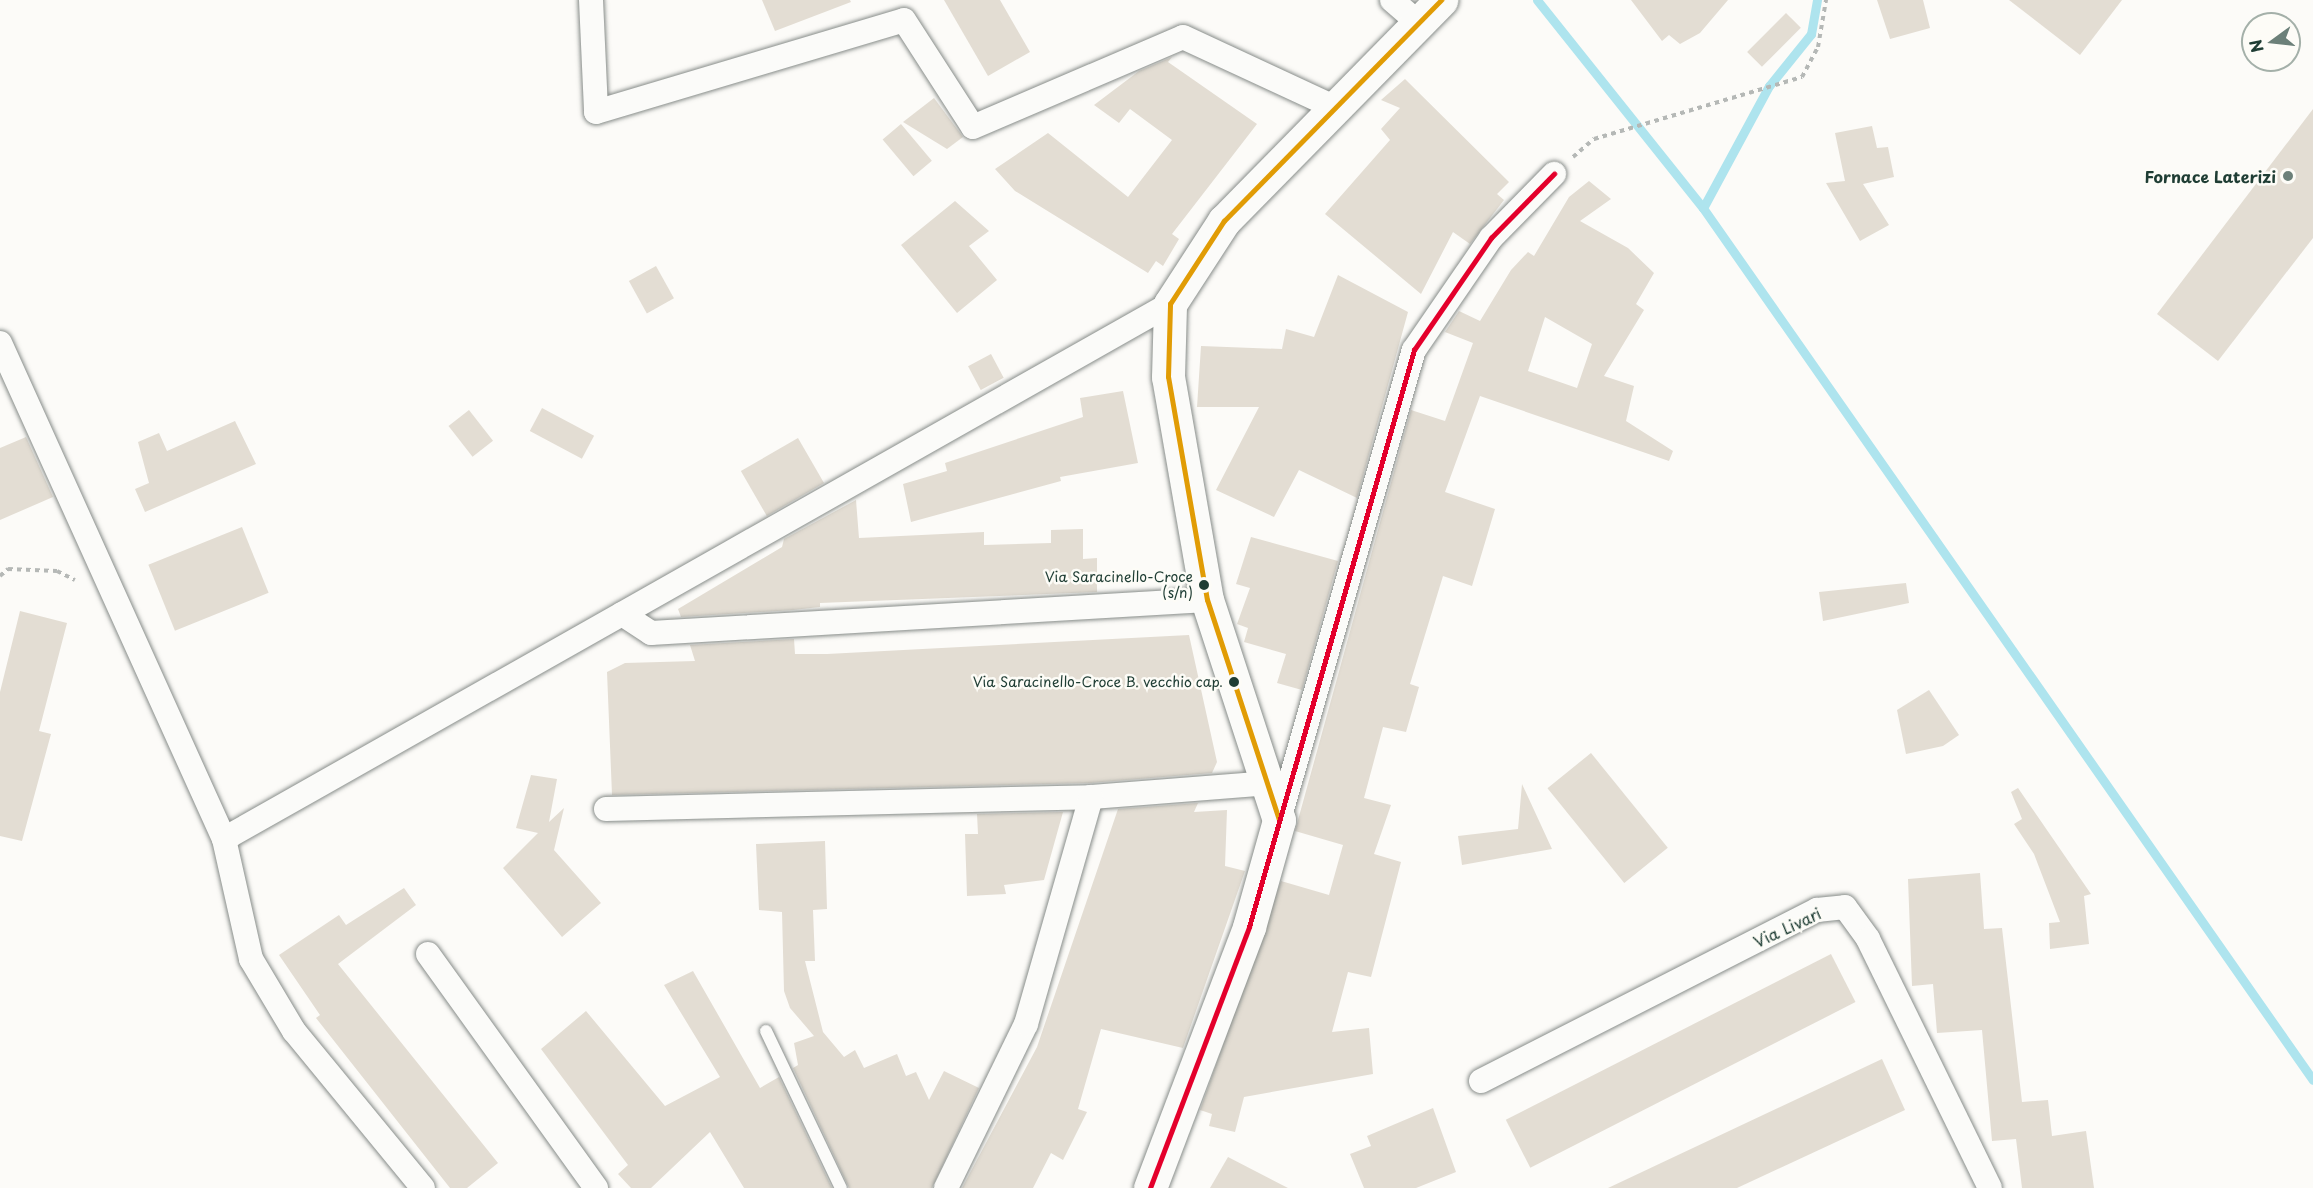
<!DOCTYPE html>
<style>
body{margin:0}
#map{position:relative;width:2313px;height:1188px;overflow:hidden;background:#fcfbf8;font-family:"Playpen Sans",sans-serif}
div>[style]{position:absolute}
.stream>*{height:9px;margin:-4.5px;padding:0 4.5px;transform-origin:4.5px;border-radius:4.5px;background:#aee4ee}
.building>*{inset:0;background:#e3ddd3;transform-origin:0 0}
.path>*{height:4px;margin-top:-2px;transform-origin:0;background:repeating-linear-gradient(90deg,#b5b8b6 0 4.5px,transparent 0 9px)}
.roads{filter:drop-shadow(0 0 2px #888d8a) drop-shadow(0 0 2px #888d8a)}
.lane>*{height:12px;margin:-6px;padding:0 6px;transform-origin:6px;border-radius:6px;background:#fbfbf9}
.street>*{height:24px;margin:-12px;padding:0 12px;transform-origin:12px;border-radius:12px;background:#fbfbf9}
.secondary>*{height:33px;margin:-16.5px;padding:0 16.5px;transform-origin:16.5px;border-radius:16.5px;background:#fbfbf9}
.bus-1>*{height:4.5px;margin:-2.25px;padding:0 2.25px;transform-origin:2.25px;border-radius:2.25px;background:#e19c05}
.bus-2>*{height:4.5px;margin:-2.25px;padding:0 2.25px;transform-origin:2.25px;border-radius:2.25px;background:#e4002b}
.dots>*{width:16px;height:16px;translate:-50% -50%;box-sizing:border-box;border:3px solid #fdfcf7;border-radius:50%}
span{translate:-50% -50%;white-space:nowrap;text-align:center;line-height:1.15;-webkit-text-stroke:5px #fdfcf7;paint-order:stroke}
.bus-label{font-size:14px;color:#1f3d34}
.right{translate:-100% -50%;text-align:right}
.poi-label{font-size:16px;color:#1f3d34;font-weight:700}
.street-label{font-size:16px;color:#1f3d34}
.north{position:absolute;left:2241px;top:12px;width:60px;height:60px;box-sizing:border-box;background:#fdfcf7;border:2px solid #a4b0a9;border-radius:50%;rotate:255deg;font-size:16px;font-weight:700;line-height:24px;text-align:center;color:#1f3d34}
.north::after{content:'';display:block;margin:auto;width:21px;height:27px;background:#6c8079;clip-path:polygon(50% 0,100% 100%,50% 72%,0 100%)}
</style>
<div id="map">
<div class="stream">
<i style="left:1537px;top:0;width:266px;rotate:51.4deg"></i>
<i style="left:1703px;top:208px;width:1064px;rotate:55.03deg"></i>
<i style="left:1703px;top:208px;width:139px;rotate:-61.6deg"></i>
<i style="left:1769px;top:86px;width:67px;rotate:-51.1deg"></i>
<i style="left:1811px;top:34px;width:35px;rotate:-80deg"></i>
</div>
<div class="building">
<i style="clip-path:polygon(762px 0,850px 0,851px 2px,775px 31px)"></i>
<i style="clip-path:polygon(944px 0,1000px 0,1030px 52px,988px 76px)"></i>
<i style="clip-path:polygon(1631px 0,1728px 0,1700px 33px,1680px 44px,1669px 35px,1662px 41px)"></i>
<i style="clip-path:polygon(1877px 0,1923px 0,1930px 28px,1890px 39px)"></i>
<i style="clip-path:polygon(2009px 0,2122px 0,2080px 55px)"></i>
<i style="left:1786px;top:13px;width:21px;height:55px;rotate:45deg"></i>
<i style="clip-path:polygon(1172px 57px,1168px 62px,1257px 124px,1172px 234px,1179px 239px,1163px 266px,1156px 261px,1148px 273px,1015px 191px,995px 169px,1048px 133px,1128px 197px,1172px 140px,1130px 109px,1119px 123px,1094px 105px,1139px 71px)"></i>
<i style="clip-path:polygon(1405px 79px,1509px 182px,1497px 194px,1504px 200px,1470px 244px,1453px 232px,1421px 294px,1325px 214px,1390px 140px,1381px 129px,1400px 108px,1381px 100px)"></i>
<i style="clip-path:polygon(934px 98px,963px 137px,947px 149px,903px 122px)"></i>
<i style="clip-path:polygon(2313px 109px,2313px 238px,2218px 361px,2157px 314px)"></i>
<i style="left:901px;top:124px;width:48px;height:24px;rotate:50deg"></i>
<i style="clip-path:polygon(1872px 126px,1877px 148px,1888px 147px,1894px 177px,1863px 184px,1889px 225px,1860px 241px,1826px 183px,1845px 181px,1835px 133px)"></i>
<i style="clip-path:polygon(evenodd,1589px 181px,1611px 199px,1580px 221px,1628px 248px,1654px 273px,1636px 304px,1644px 310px,1604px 376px,1634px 386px,1626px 421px,1673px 451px,1669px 461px,1480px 396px,1445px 492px,1495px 509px,1472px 586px,1443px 576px,1410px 684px,1419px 687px,1406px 732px,1383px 727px,1364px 798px,1391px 805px,1374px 854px,1401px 862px,1371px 977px,1348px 972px,1332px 1032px,1369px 1028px,1373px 1074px,1244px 1097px,1235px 1132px,1209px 1126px,1212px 1114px,1200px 1110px,1281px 881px,1329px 895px,1343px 845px,1295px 831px,1411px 410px,1445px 421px,1473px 343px,1445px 332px,1459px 311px,1480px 321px,1511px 270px,1528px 252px,1534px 256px,1569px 197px,1589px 181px,1545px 317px,1592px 344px,1577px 388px,1528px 371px,1545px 317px)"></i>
<i style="clip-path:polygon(955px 201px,989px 231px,969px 246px,997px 280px,957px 313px,901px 245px)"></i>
<i style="left:656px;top:266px;width:37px;height:31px;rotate:61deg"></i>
<i style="clip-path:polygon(1338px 275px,1408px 312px,1357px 498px,1299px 470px,1274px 517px,1216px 490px,1259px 407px,1197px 407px,1201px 346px,1282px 349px,1286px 329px,1314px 337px)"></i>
<i style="left:991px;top:354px;width:27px;height:26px;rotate:62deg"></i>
<i style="clip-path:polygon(1123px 391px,1138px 463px,1060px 477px,1061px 481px,911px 522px,903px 484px,947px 471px,945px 463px,1083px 417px,1080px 398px)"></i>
<i style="left:542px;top:408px;width:59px;height:26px;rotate:28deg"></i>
<i style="left:469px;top:410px;width:39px;height:26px;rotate:52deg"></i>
<i style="clip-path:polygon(235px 421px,256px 464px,145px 512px,135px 489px,149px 483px,138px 442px,159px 433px,167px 451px)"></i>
<i style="clip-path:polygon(26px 437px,53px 497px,0 520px,0 448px)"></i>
<i style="left:798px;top:438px;width:52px;height:66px;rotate:60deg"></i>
<i style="clip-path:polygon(856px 500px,859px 538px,984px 532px,984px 545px,1051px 543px,1051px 530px,1083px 529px,1083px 559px,1097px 558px,1097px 592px,820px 603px,820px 607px,793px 610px,681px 617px,678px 609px,782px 547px,784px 539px)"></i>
<i style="left:242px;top:527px;width:71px;height:101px;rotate:68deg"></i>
<i style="clip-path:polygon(1251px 537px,1338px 561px,1302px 690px,1277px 683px,1286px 654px,1244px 642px,1248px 628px,1237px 624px,1250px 588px,1236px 584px)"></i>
<i style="clip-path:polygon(1906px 583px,1909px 603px,1823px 621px,1819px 592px)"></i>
<i style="clip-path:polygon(20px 611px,67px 623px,39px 731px,51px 734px,22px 841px,0 836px,0 692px)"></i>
<i style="clip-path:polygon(1189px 635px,1217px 762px,1212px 773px,1090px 783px,612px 795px,607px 672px,625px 663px,695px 661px,690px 645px,794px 639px,795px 654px,827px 654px)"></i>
<i style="clip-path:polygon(1929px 690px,1959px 735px,1943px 746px,1906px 754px,1897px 710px)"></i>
<i style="left:1591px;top:753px;width:122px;height:56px;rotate:51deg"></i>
<i style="clip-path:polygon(531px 775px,557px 779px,549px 822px,564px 808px,554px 850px,601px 903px,562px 937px,503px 868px,538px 833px,516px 828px)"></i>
<i style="clip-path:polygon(1522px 784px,1552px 849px,1462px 865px,1458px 836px,1518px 829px)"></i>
<i style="clip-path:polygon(2018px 788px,2091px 894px,2084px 896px,2089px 944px,2050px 949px,2049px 923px,2060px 922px,2034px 854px,2014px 824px,2022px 819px,2011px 792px)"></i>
<i style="clip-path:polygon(1198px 803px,1194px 812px,1227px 810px,1225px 866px,1245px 871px,1183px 1048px,1101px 1029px,1078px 1109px,1087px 1112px,1063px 1160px,1051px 1153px,1033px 1188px,962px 1188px,1037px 1047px,1118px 809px)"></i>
<i style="clip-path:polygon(1063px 812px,1044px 880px,1004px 885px,1006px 894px,967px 896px,965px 834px,978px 834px,977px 814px)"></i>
<i style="clip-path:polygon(825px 841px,827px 909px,813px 910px,815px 961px,805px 961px,823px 1032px,844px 1057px,855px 1050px,864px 1068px,897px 1054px,906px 1076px,916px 1072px,929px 1100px,944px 1071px,979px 1088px,932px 1188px,849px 1188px,793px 1068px,798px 1065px,794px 1043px,814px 1036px,790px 1008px,784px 991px,782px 912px,759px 910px,756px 844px)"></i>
<i style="clip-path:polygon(1980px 873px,1984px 929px,2002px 928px,2022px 1102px,2048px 1100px,2052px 1136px,2086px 1131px,2094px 1188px,2022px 1188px,2016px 1139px,1992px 1141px,1982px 1030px,1937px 1033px,1933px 984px,1912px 986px,1908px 879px)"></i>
<i style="clip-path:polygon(404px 888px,416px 905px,338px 964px,498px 1163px,467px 1188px,450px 1188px,316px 1018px,320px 1015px,279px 955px,339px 915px,346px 925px)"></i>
<i style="left:1831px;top:954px;width:54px;height:365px;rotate:63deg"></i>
<i style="clip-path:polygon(693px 971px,760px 1088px,779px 1077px,832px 1188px,744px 1188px,710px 1132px,651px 1188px,631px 1188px,618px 1174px,628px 1165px,541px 1049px,586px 1011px,665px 1106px,720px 1077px,664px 985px)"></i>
<i style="clip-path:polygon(1882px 1059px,1905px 1110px,1737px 1188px,1608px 1188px)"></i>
<i style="clip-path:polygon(1433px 1108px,1456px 1172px,1416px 1188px,1364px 1188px,1350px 1154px,1371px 1146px,1367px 1136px)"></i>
<i style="clip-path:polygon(1228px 1157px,1288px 1188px,1210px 1188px)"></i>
</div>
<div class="path">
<i style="left:1573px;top:157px;width:28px;rotate:-41deg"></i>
<i style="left:1594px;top:139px;width:217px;rotate:-16.6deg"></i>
<i style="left:1802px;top:77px;width:34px;rotate:-62deg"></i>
<i style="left:1818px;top:47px;width:48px;rotate:-80.3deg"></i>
<i style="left:0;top:576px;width:11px;rotate:-41deg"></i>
<i style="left:8px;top:569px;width:49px;rotate:2.3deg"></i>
<i style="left:57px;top:571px;width:20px;rotate:27deg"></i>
</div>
<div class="roads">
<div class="lane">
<i style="left:766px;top:1031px;width:174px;rotate:64.5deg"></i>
</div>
<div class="street">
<i style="left:591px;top:0;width:112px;rotate:87.4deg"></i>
<i style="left:596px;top:112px;width:321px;rotate:-16.6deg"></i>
<i style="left:904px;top:20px;width:127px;rotate:57.2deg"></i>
<i style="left:973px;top:127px;width:228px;rotate:-23.2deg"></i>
<i style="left:1183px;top:37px;width:166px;rotate:24.9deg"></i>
<i style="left:1392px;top:0;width:33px;rotate:41deg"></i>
<i style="left:0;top:343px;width:544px;rotate:65.7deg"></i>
<i style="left:224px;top:839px;width:1087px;rotate:-29.49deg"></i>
<i style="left:622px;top:614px;width:35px;rotate:33deg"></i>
<i style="left:651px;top:633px;width:557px;rotate:-3.4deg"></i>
<i style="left:606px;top:809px;width:485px;rotate:-1.4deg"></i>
<i style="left:1091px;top:797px;width:177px;rotate:-4.5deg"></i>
<i style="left:1279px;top:820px;width:489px;rotate:-74deg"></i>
<i style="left:1414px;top:350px;width:136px;rotate:-55.5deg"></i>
<i style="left:1491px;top:238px;width:90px;rotate:-45.5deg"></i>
<i style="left:224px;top:839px;width:123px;rotate:77.3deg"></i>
<i style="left:251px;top:959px;width:84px;rotate:59.2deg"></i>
<i style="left:294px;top:1031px;width:203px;rotate:50.6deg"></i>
<i style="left:428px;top:954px;width:288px;rotate:54.3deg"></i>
<i style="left:1481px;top:1081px;width:377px;rotate:-27deg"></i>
<i style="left:1817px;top:910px;width:28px;rotate:-6deg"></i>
<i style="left:1845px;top:907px;width:39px;rotate:54deg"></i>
<i style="left:1868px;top:939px;width:277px;rotate:63.9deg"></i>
<i style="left:946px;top:1188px;width:182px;rotate:-64deg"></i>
<i style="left:1026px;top:1024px;width:236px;rotate:-74deg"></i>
</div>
<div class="secondary">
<i style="left:1150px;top:1188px;width:279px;rotate:-69.2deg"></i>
<i style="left:1249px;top:927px;width:111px;rotate:-74.3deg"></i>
<i style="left:1279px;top:820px;width:231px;rotate:-108.1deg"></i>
<i style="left:1207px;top:600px;width:226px;rotate:-99.9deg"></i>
<i style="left:1168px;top:377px;width:73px;rotate:-88.4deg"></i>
<i style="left:1170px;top:304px;width:99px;rotate:-57deg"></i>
<i style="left:1224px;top:221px;width:310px;rotate:-45.5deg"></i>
</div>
</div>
<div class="bus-1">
<i style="left:1279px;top:820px;width:231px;rotate:-108.1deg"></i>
<i style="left:1207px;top:600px;width:226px;rotate:-99.9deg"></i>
<i style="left:1168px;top:377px;width:73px;rotate:-88.4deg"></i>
<i style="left:1170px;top:304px;width:99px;rotate:-57deg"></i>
<i style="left:1224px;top:221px;width:310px;rotate:-45.5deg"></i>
</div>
<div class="bus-2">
<i style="left:1150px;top:1188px;width:279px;rotate:-69.2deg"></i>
<i style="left:1249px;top:927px;width:600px;rotate:-74.04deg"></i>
<i style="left:1414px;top:350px;width:136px;rotate:-55.5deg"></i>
<i style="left:1491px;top:238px;width:90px;rotate:-45.5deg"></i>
</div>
<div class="dots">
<i style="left:2288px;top:176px;background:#6c8079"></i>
<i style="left:1204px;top:585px;background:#1f3d34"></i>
<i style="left:1234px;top:682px;background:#1f3d34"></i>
</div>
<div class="bus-label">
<span class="right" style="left:1193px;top:585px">Via Saracinello-Croce<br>(s/n)</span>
<span class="right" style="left:1223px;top:682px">Via Saracinello-Croce B. vecchio cap.</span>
</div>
<div class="poi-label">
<span class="right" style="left:2276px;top:176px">Fornace Laterizi</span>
</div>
<div class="street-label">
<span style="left:1787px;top:927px;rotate:-25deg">Via Livari</span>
</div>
<div class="north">N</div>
</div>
